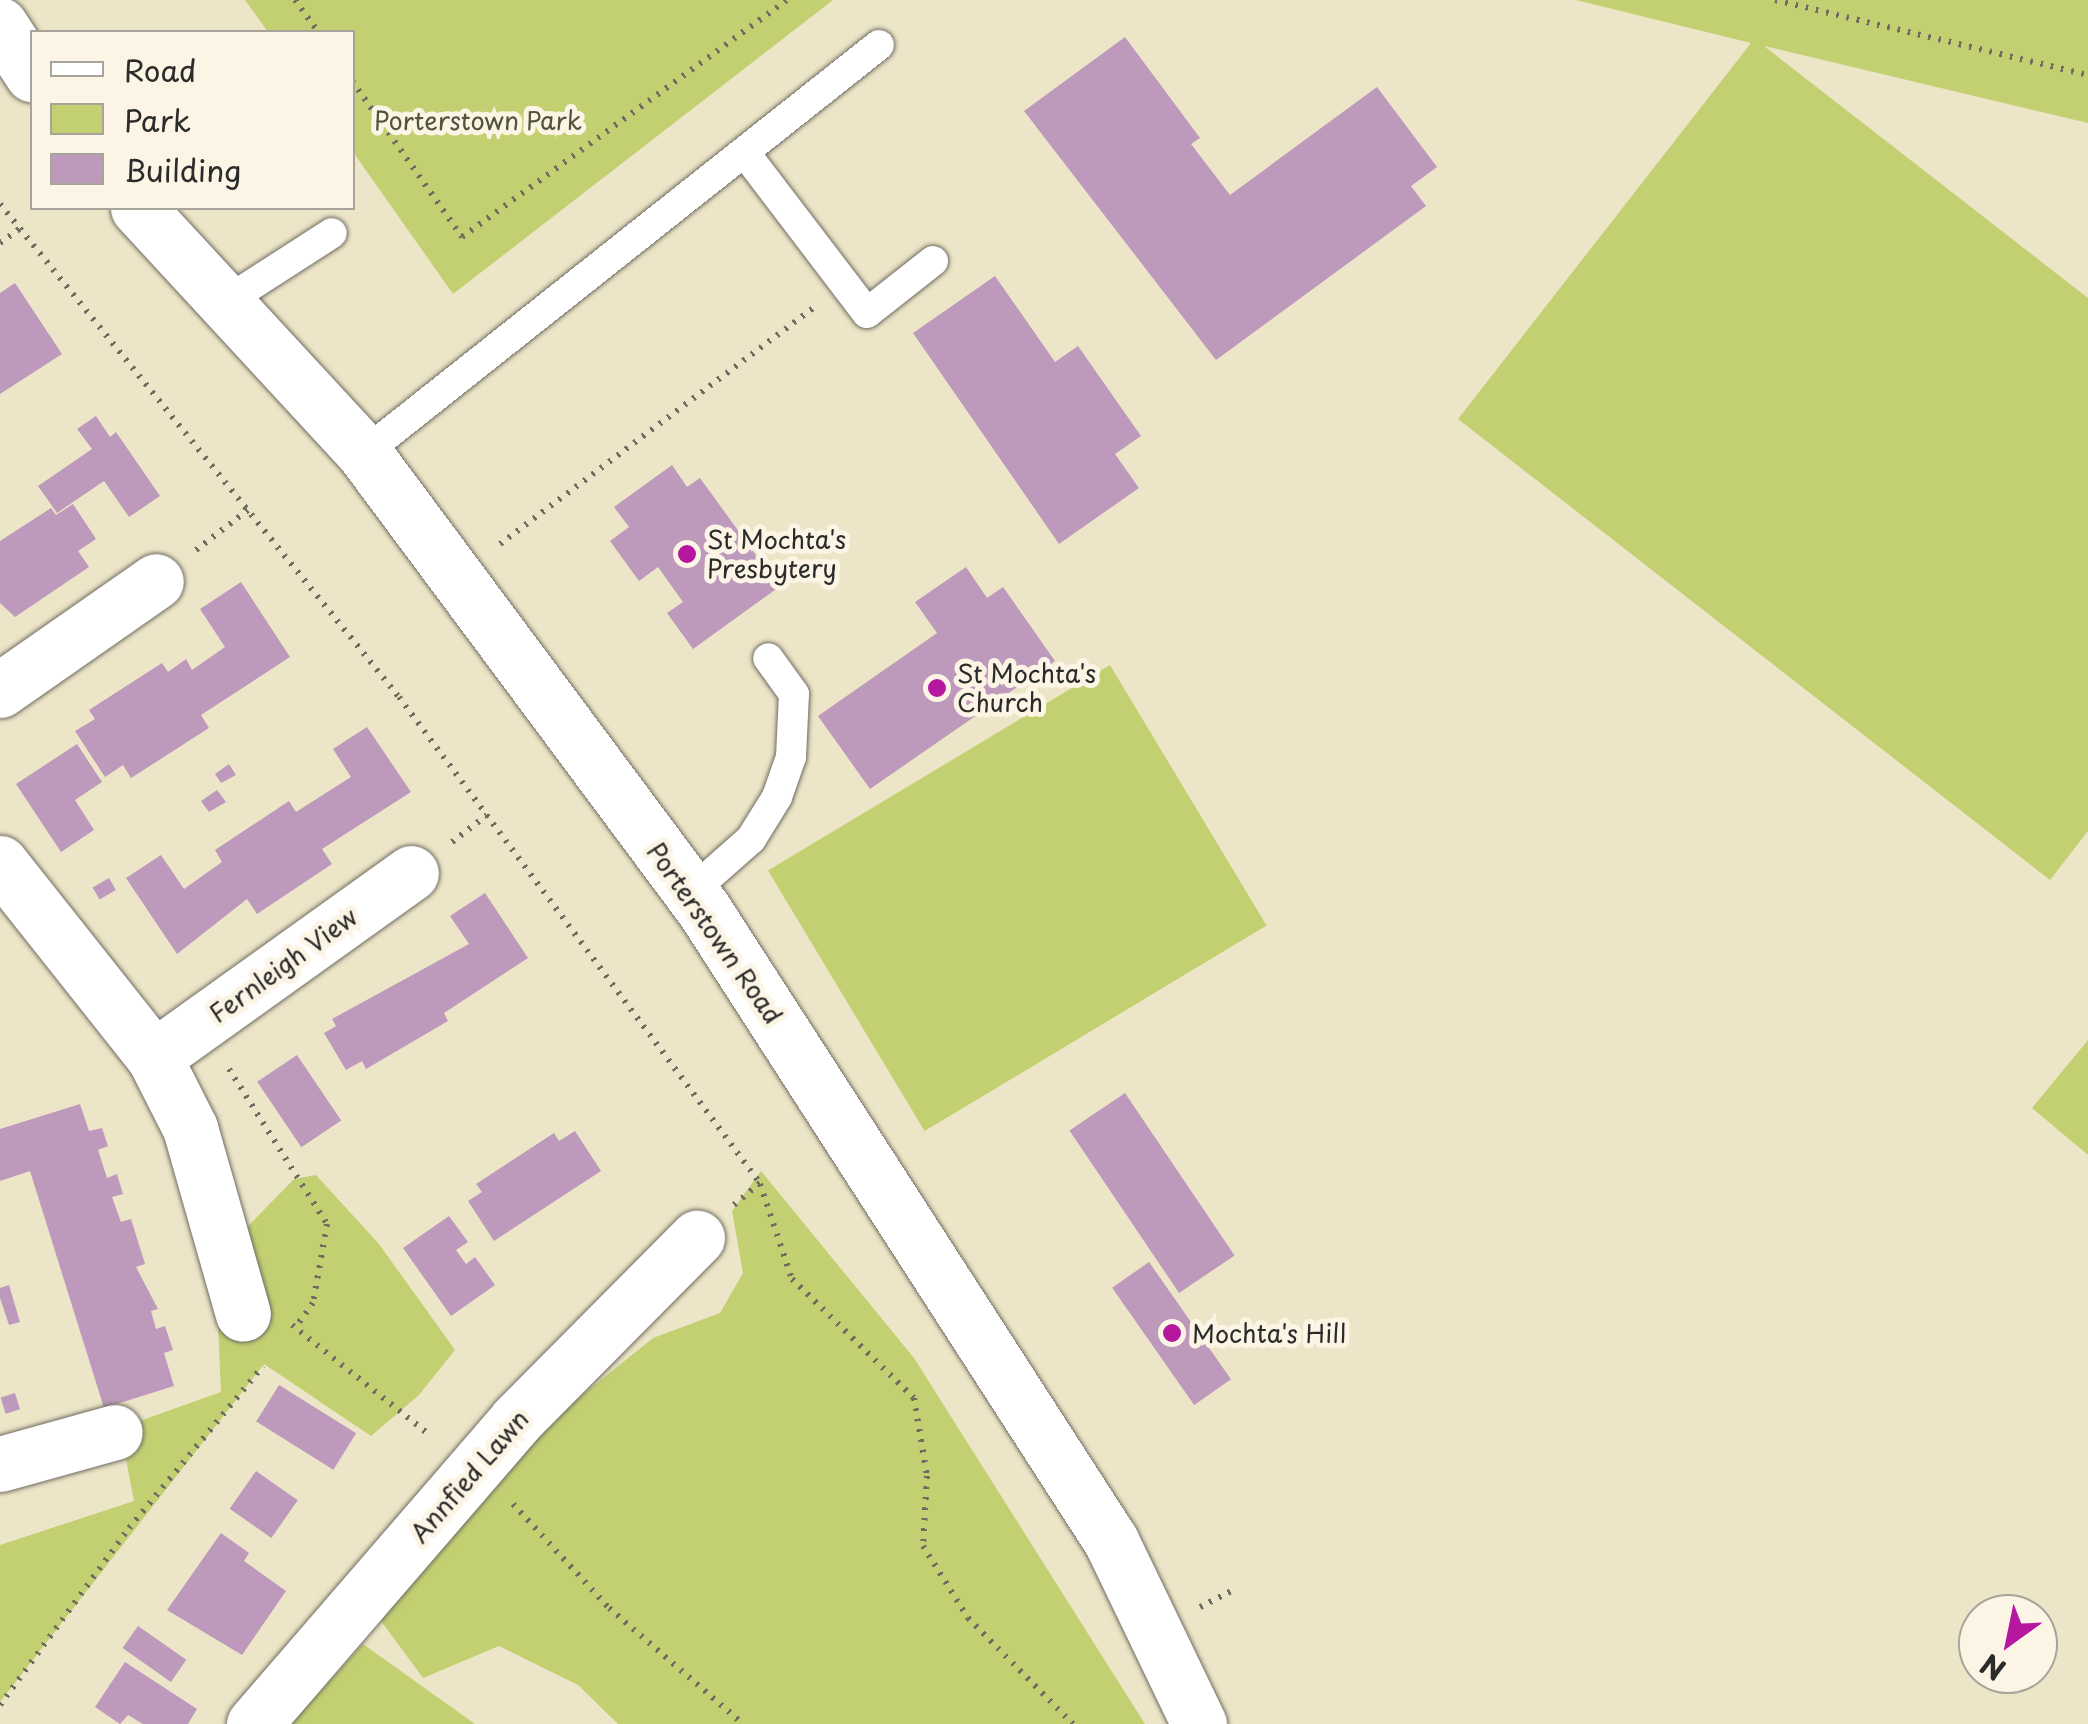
<!DOCTYPE html>
<style>
body{margin:0}
#map{position:relative;width:2088px;height:1724px;overflow:hidden;background:#ede5c7;font-family:"Playpen Sans",sans-serif}
div>[style]{position:absolute}
.green>*{inset:0;background:#c3d072;transform-origin:0 0}
.building>*{inset:0;background:#bd9abc;transform-origin:0 0}
.path>*{height:6px;margin-top:-3px;transform-origin:0;background:repeating-linear-gradient(90deg,#6f6c62 0 2.5px,transparent 0 10.5px)}
.roads{filter:drop-shadow(0 0 2px #6f6c62) drop-shadow(0 0 2px #6f6c62)}
.service>*{height:30px;margin:-15px;padding:0 15px;transform-origin:15px;border-radius:15px;background:#fff}
.minor>*{height:55px;margin:-27.5px;padding:0 27.5px;transform-origin:27.5px;border-radius:27.5px;background:#fff}
.tertiary>*{height:55px;margin:-27.5px;padding:0 27.5px;transform-origin:27.5px;border-radius:27.5px;background:#fff}
.dots>*{width:28px;height:28px;translate:-50% -50%;box-sizing:border-box;border:5px solid #fcf5e5;border-radius:50%}
span{translate:-50% -50%;white-space:nowrap;text-align:center;line-height:1.15;-webkit-text-stroke:10px #fcf5e5;paint-order:stroke}
.park-label{font-size:25px;color:#51543d}
.poi-label{font-size:25px;color:#2b2b2b}
.left{translate:0 -50%;text-align:left}
.street-label{font-size:25px;color:#2b2b2b}
.legend{position:absolute;left:30px;top:30px;width:325px;height:180px;box-sizing:border-box;background:#fcf5e5;border:2px solid #a8a49b;margin:0;padding:12px 18px;list-style:none;font-size:30px;color:#2b2b2b}
.legend li{display:flex;align-items:center;gap:20px;height:50px}
.legend b{width:50px;border:2px solid #a8a49b}
.north{position:absolute;left:1958px;top:1594px;width:100px;height:100px;box-sizing:border-box;background:#fcf5e5;border:2px solid #a8a49b;border-radius:50%;rotate:213deg;font-size:28px;font-weight:700;line-height:40px;text-align:center;color:#2b2b2b}
.north::after{content:'';display:block;margin:auto;width:35px;height:45px;background:#b5179e;clip-path:polygon(50% 0,100% 100%,50% 72%,0 100%)}
</style>
<div id="map">
<div class="green">
<i style="clip-path:polygon(245px 0,833px 0,453px 294px,353px 152px,352px 32px,268px 32px)"></i>
<i style="clip-path:polygon(1576px 0,2088px 0,2088px 123px,1764px 46px,2088px 298px,2088px 831px,2050px 880px,1458px 419px,1751px 43px)"></i>
<i style="left:1110px;top:665px;width:304px;height:399px;rotate:59deg"></i>
<i style="clip-path:polygon(2088px 1040px,2088px 1155px,2032px 1108px)"></i>
<i style="clip-path:polygon(761px 1171px,914px 1358px,1145px 1724px,618px 1724px,578px 1685px,499px 1646px,423px 1678px,381px 1621px,509px 1443px,576px 1400px,653px 1338px,720px 1313px,743px 1273px,732px 1211px)"></i>
<i style="clip-path:polygon(316px 1175px,379px 1244px,455px 1350px,419px 1395px,371px 1436px,264px 1364px,0 1702px,0 1545px,134px 1501px,120px 1428px,221px 1392px,215px 1260px,294px 1179px)"></i>
<i style="clip-path:polygon(363px 1644px,475px 1724px,291px 1724px)"></i>
</div>
<div class="building">
<i style="clip-path:polygon(1125px 37px,1200px 138px,1191px 144px,1230px 195px,1377px 87px,1437px 167px,1411px 186px,1426px 206px,1216px 360px,1024px 111px)"></i>
<i style="clip-path:polygon(995px 276px,1055px 362px,1078px 346px,1141px 436px,1115px 454px,1139px 488px,1059px 544px,913px 333px)"></i>
<i style="clip-path:polygon(15px 283px,62px 354px,0 394px,0 293px)"></i>
<i style="clip-path:polygon(96px 416px,110px 437px,116px 432px,160px 496px,129px 517px,104px 481px,57px 513px,38px 486px,92px 449px,77px 429px)"></i>
<i style="clip-path:polygon(672px 465px,687px 487px,700px 478px,779px 587px,693px 649px,667px 613px,683px 602px,658px 567px,639px 581px,610px 541px,629px 527px,614px 507px)"></i>
<i style="clip-path:polygon(73px 504px,96px 539px,78px 551px,89px 567px,15px 617px,0 603px,0 541px,51px 508px,56px 515px)"></i>
<i style="clip-path:polygon(966px 567px,987px 598px,1003px 587px,1055px 661px,870px 789px,818px 716px,937px 633px,915px 602px)"></i>
<i style="clip-path:polygon(241px 582px,290px 657px,201px 715px,209px 728px,131px 778px,123px 765px,105px 777px,75px 731px,95px 719px,89px 710px,162px 663px,168px 672px,186px 659px,192px 670px,225px 647px,200px 609px)"></i>
<i style="clip-path:polygon(367px 727px,411px 792px,322px 849px,332px 864px,257px 914px,247px 899px,177px 954px,126px 878px,161px 855px,184px 889px,222px 862px,215px 850px,289px 801px,296px 812px,351px 777px,333px 749px)"></i>
<i style="clip-path:polygon(77px 744px,102px 782px,75px 800px,94px 830px,61px 852px,16px 784px)"></i>
<i style="clip-path:polygon(229px 764px,236px 775px,221px 783px,215px 774px)"></i>
<i style="clip-path:polygon(217px 790px,226px 802px,209px 812px,201px 801px)"></i>
<i style="left:109px;top:878px;width:14px;height:19px;rotate:60deg"></i>
<i style="clip-path:polygon(485px 893px,528px 958px,444px 1013px,448px 1021px,366px 1069px,362px 1061px,346px 1070px,324px 1033px,336px 1026px,332px 1019px,469px 944px,450px 916px)"></i>
<i style="left:297px;top:1055px;width:79px;height:48px;rotate:56deg"></i>
<i style="left:1125px;top:1093px;width:196px;height:67px;rotate:56deg"></i>
<i style="clip-path:polygon(80px 1104px,89px 1131px,102px 1128px,108px 1146px,98px 1150px,107px 1178px,117px 1174px,123px 1194px,112px 1197px,121px 1222px,131px 1219px,145px 1264px,136px 1267px,158px 1309px,151px 1311px,156px 1329px,165px 1326px,173px 1350px,164px 1353px,174px 1386px,104px 1408px,30px 1171px,0 1181px,0 1129px)"></i>
<i style="clip-path:polygon(575px 1131px,601px 1171px,494px 1241px,468px 1201px,482px 1192px,476px 1184px,554px 1133px,559px 1141px)"></i>
<i style="clip-path:polygon(449px 1216px,468px 1242px,456px 1250px,466px 1264px,475px 1257px,495px 1285px,451px 1316px,403px 1248px)"></i>
<i style="left:1149px;top:1262px;width:143px;height:45px;rotate:55deg"></i>
<i style="clip-path:polygon(9px 1285px,20px 1322px,9px 1325px,0 1298px,0 1288px)"></i>
<i style="left:279px;top:1385px;width:91px;height:43px;rotate:32deg"></i>
<i style="left:15px;top:1393px;width:17px;height:15px;rotate:73deg"></i>
<i style="left:256px;top:1471px;width:51px;height:46px;rotate:35deg"></i>
<i style="clip-path:polygon(221px 1533px,249px 1553px,244px 1561px,286px 1591px,242px 1655px,167px 1610px)"></i>
<i style="left:138px;top:1626px;width:59px;height:27px;rotate:35deg"></i>
<i style="clip-path:polygon(125px 1662px,197px 1709px,188px 1724px,143px 1724px,128px 1715px,120px 1724px,95px 1707px)"></i>
</div>
<div class="path">
<i style="left:295px;top:0;width:39px;rotate:54deg"></i>
<i style="left:1775px;top:0;width:322px;rotate:13.5deg"></i>
<i style="left:352px;top:81px;width:191px;rotate:54.8deg"></i>
<i style="left:462px;top:237px;width:402px;rotate:-36.1deg"></i>
<i style="left:0;top:204px;width:634px;rotate:51.02deg"></i>
<i style="left:399px;top:697px;width:605px;rotate:53.4deg"></i>
<i style="left:760px;top:1183px;width:34px;rotate:140deg"></i>
<i style="left:0;top:243px;width:24px;rotate:-36deg"></i>
<i style="left:500px;top:544px;width:392px;rotate:-37deg"></i>
<i style="left:196px;top:550px;width:66px;rotate:-37.6deg"></i>
<i style="left:452px;top:842px;width:44px;rotate:-37.6deg"></i>
<i style="left:229px;top:1069px;width:183px;rotate:57.7deg"></i>
<i style="left:327px;top:1224px;width:80px;rotate:100deg"></i>
<i style="left:313px;top:1303px;width:29px;rotate:126deg"></i>
<i style="left:760px;top:1184px;width:100px;rotate:71.4deg"></i>
<i style="left:792px;top:1279px;width:170px;rotate:44.3deg"></i>
<i style="left:914px;top:1398px;width:79px;rotate:80.5deg"></i>
<i style="left:927px;top:1476px;width:70px;rotate:93.3deg"></i>
<i style="left:923px;top:1546px;width:85px;rotate:58deg"></i>
<i style="left:968px;top:1618px;width:149px;rotate:45.3deg"></i>
<i style="left:292px;top:1325px;width:176px;rotate:38.6deg"></i>
<i style="left:513px;top:1504px;width:142px;rotate:47.3deg"></i>
<i style="left:609px;top:1608px;width:177px;rotate:40.9deg"></i>
<i style="left:1200px;top:1607px;width:39px;rotate:-27deg"></i>
<i style="left:0;top:1705px;width:219px;rotate:-53.9deg"></i>
<i style="left:129px;top:1528px;width:210px;rotate:-50.4deg"></i>
</div>
<div class="roads">
<div class="service">
<i style="left:745px;top:153px;width:201px;rotate:52.7deg"></i>
<i style="left:867px;top:313px;width:84px;rotate:-38.2deg"></i>
<i style="left:225px;top:302px;width:127px;rotate:-32.8deg"></i>
<i style="left:364px;top:453px;width:657px;rotate:-38.39deg"></i>
<i style="left:691px;top:892px;width:80px;rotate:-41.5deg"></i>
<i style="left:751px;top:839px;width:49px;rotate:-58.2deg"></i>
<i style="left:777px;top:797px;width:42px;rotate:-70.7deg"></i>
<i style="left:791px;top:757px;width:63px;rotate:-87.3deg"></i>
<i style="left:794px;top:694px;width:44px;rotate:-125.8deg"></i>
</div>
<div class="minor">
<i style="left:0;top:690px;width:190px;rotate:-34.9deg"></i>
<i style="left:0;top:863px;width:248px;rotate:51.6deg"></i>
<i style="left:154px;top:1057px;width:80px;rotate:63.1deg"></i>
<i style="left:190px;top:1128px;width:193px;rotate:74.1deg"></i>
<i style="left:154px;top:1057px;width:316px;rotate:-35.6deg"></i>
<i style="left:0;top:1464px;width:119px;rotate:-15.5deg"></i>
<i style="left:254px;top:1724px;width:401px;rotate:-49.2deg"></i>
<i style="left:516px;top:1420px;width:257px;rotate:-45.2deg"></i>
</div>
<div class="tertiary">
<i style="left:0;top:25px;width:59px;rotate:56.9deg"></i>
<i style="left:138px;top:208px;width:333px;rotate:47.3deg"></i>
<i style="left:364px;top:453px;width:570px;rotate:53.35deg"></i>
<i style="left:704px;top:910px;width:751px;rotate:57.18deg"></i>
<i style="left:1111px;top:1541px;width:203px;rotate:64.3deg"></i>
</div>
</div>
<div class="dots">
<i style="left:687px;top:554px;background:#b5179e"></i>
<i style="left:937px;top:688px;background:#b5179e"></i>
<i style="left:1172px;top:1333px;background:#b5179e"></i>
</div>
<div class="park-label">
<span style="left:478px;top:120px">Porterstown Park</span>
</div>
<div class="poi-label">
<span class="left" style="left:707px;top:554px">St Mochta's<br>Presbytery</span>
<span class="left" style="left:957px;top:688px">St Mochta's<br>Church</span>
<span class="left" style="left:1192px;top:1333px">Mochta's Hill</span>
</div>
<div class="street-label">
<span style="left:715px;top:933px;rotate:55deg">Porterstown Road</span>
<span style="left:283px;top:965px;rotate:-36deg">Fernleigh View</span>
<span style="left:469px;top:1476px;rotate:-49deg">Annfied Lawn</span>
</div>
<ul class="legend">
<li><b style="height:12px;background:#fff"></b>Road</li>
<li><b style="height:28px;background:#c3d072"></b>Park</li>
<li><b style="height:28px;background:#bd9abc"></b>Building</li>
</ul>
<div class="north">N</div>
</div>
